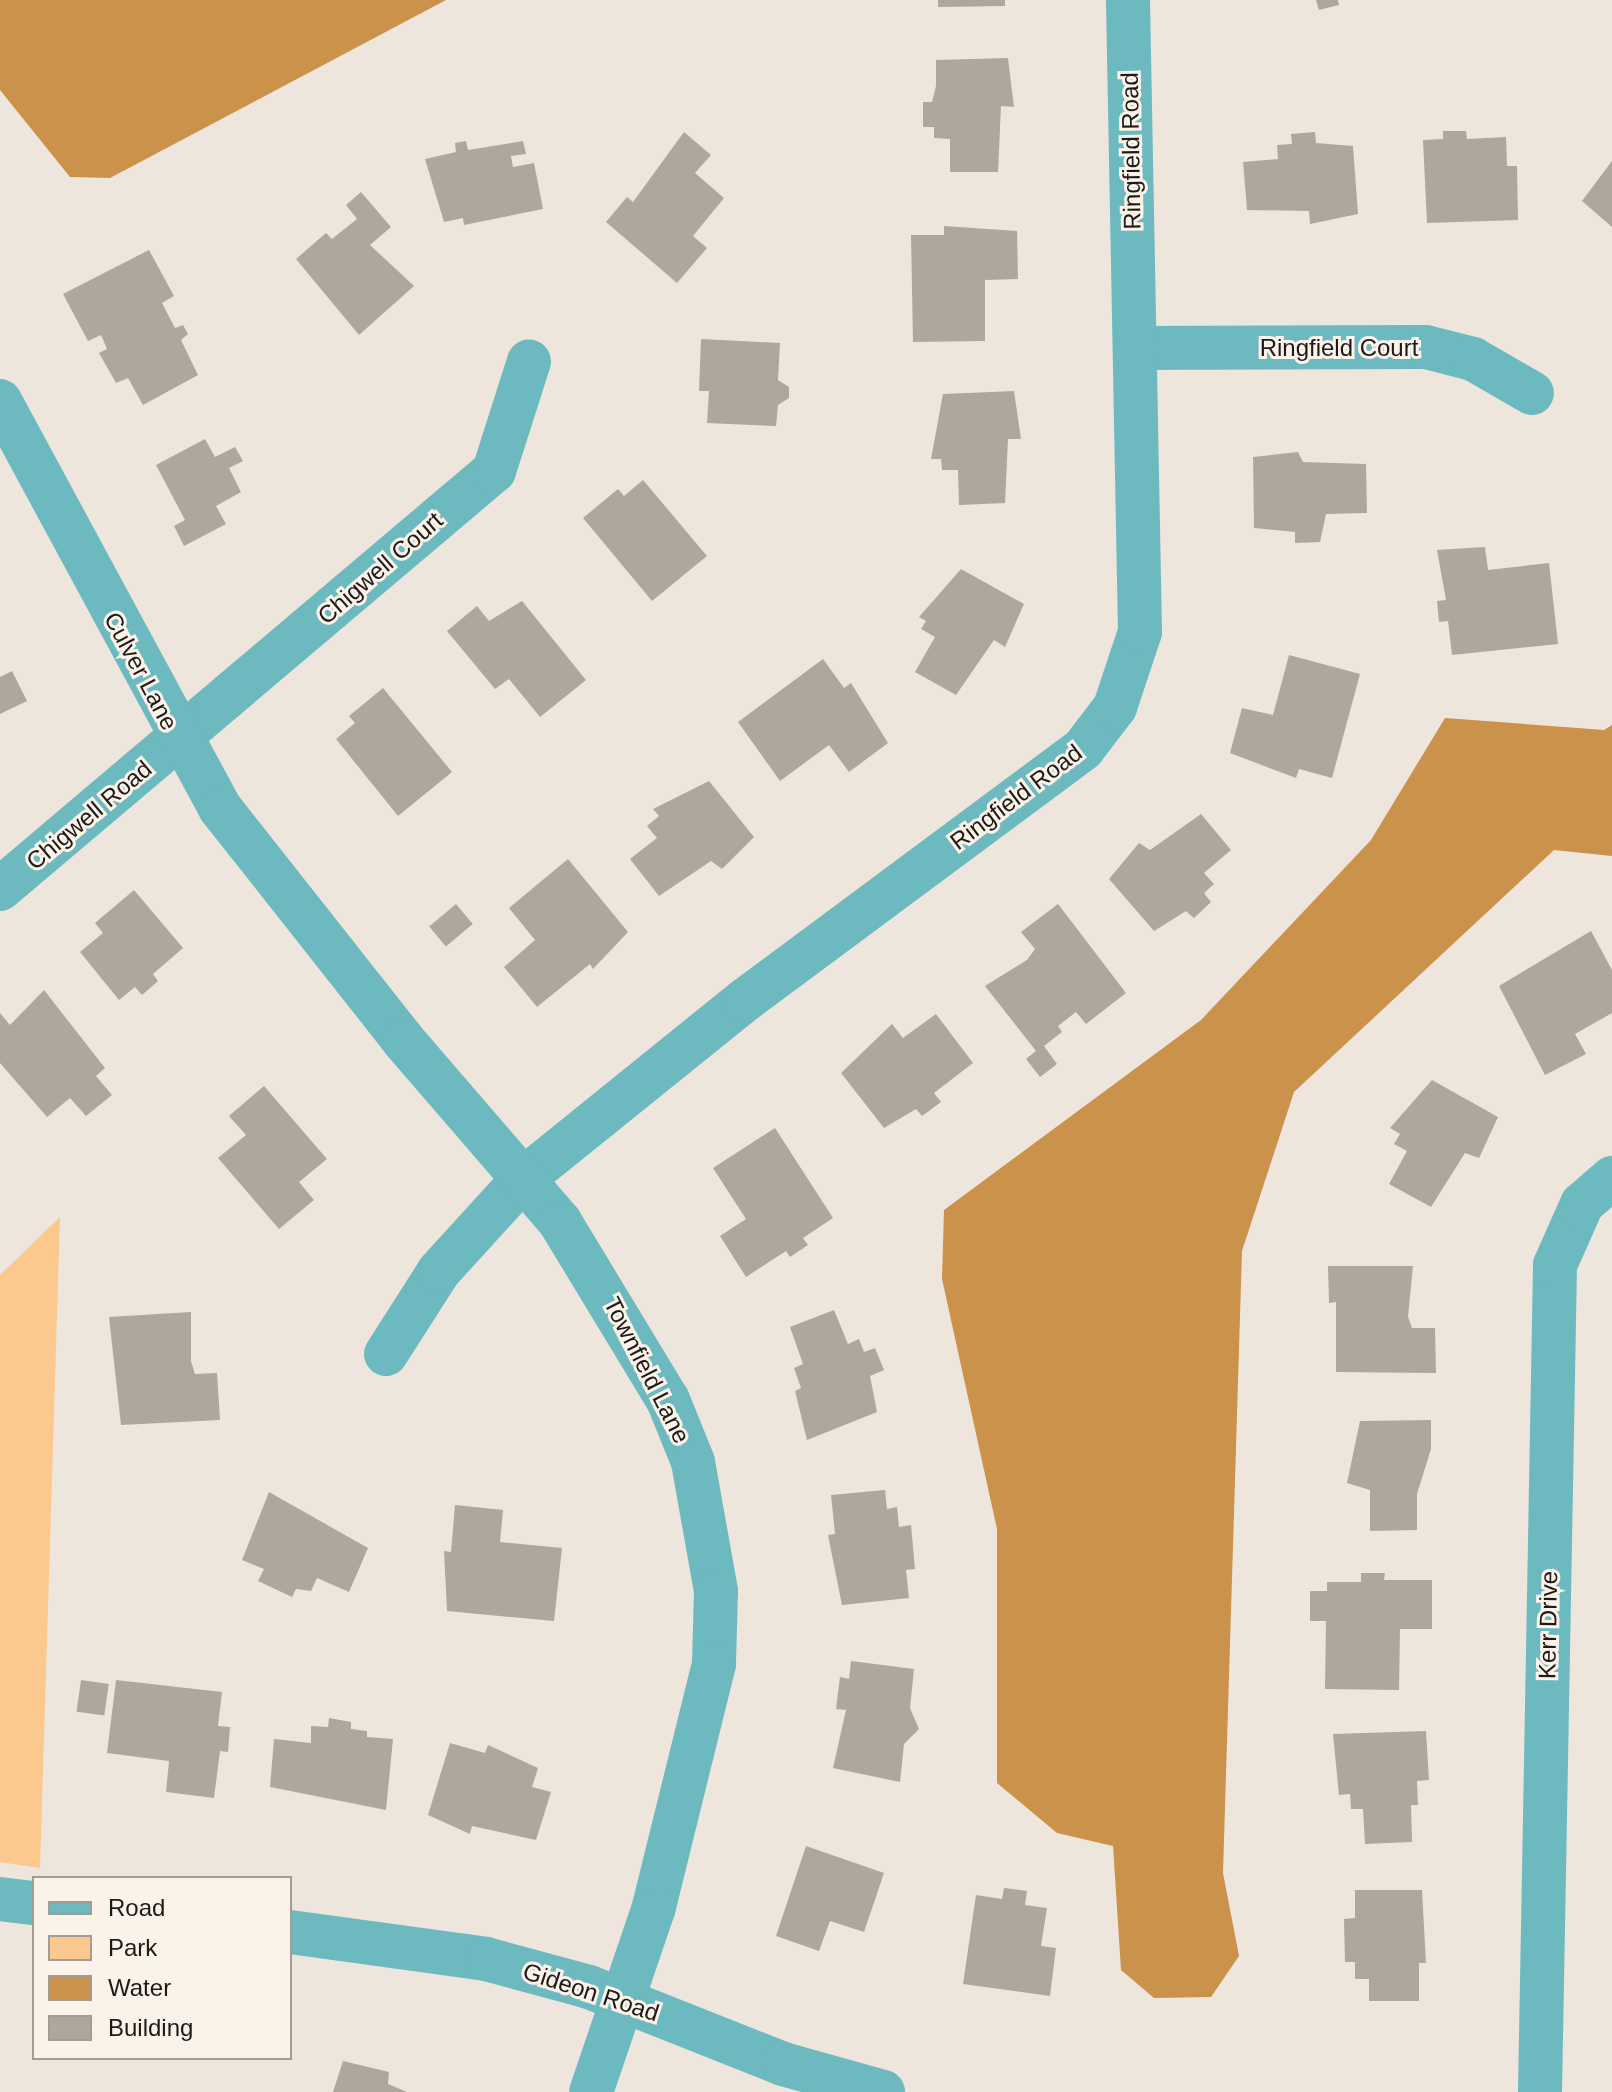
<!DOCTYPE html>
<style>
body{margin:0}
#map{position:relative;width:1612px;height:2092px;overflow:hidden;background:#eee5dc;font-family:Helvetica,sans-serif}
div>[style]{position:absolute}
.green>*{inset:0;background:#fbc98d}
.water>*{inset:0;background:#ca924b}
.building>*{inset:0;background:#afa79e;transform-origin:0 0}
.minor>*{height:44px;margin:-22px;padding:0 22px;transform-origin:22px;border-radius:22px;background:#6cbac0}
.tertiary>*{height:44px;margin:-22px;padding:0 22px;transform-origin:22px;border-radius:22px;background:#6cbac0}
span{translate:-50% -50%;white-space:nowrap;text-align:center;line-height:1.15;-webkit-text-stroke:6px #fbf2e9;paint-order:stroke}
.street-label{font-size:24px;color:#1d1a17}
.legend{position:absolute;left:32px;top:1876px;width:260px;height:184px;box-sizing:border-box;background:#fbf2e9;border:2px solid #a29c95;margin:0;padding:10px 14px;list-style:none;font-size:24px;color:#1d1a17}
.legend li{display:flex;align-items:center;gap:16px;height:40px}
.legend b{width:40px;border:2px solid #a29c95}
</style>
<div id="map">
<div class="green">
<i style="clip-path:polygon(60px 1217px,40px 1868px,0 1862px,0 1275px)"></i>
</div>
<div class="water">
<i style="clip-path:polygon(0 0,446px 0,110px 178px,70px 177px,0 90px)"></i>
<i style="clip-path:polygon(1445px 718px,1604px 730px,1612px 725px,1612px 856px,1554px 850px,1294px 1092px,1242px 1251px,1223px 1873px,1239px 1956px,1211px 1997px,1154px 1998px,1121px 1970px,1113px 1846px,1057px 1833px,997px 1783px,997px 1529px,942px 1279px,944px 1210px,1201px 1020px,1371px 840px)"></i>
</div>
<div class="building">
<i style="clip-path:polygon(938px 0,1005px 0,1005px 6px,938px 7px)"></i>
<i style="clip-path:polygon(1316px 0,1338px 0,1339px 5px,1319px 10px)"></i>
<i style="clip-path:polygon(1008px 58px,1014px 107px,1001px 106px,998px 172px,950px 172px,950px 139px,934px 138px,934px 127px,923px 127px,923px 102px,932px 102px,936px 86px,936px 60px)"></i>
<i style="clip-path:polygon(1443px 131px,1466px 131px,1467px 139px,1506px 137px,1507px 166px,1517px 166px,1518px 220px,1427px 223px,1423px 140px,1443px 139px)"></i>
<i style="clip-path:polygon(684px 132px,711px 155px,695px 173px,724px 198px,693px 236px,707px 248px,677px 283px,606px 222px,627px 197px,633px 202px)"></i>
<i style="clip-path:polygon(1315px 132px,1316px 143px,1353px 146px,1358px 214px,1310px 224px,1309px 211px,1247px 210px,1243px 162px,1278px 159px,1277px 145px,1292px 144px,1291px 134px)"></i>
<i style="clip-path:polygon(466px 141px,468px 150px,523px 141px,526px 154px,511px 156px,513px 167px,534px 163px,543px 209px,464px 225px,463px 218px,444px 222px,425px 159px,456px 152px,455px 143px)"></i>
<i style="clip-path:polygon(1612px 161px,1612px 227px,1582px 201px)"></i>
<i style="clip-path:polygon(361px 192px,391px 227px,370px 245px,414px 286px,359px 335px,296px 259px,326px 233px,332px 239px,357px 219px,346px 205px)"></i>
<i style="clip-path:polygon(944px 226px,1017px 231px,1018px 279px,985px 280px,985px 341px,913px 342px,911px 235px,944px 235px)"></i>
<i style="clip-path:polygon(149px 250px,174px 296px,162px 303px,175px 328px,183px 325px,188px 334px,181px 340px,198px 375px,143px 405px,128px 378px,116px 383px,99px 353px,107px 349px,101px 335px,88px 341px,63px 294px)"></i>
<i style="clip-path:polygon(701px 339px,780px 343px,778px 380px,789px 387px,789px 398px,778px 405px,776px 426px,707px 423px,709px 391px,699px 391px)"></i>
<i style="clip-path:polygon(1014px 391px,1021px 439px,1008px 439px,1005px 503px,959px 505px,958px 470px,942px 470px,941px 459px,931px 459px,943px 394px)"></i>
<i style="clip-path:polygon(205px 439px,215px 457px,235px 447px,243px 461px,229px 468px,241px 492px,216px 506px,226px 524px,184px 546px,174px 526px,185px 520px,156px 465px)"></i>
<i style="clip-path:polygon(1298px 452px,1303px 462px,1366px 464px,1367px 513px,1326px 514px,1320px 542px,1295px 543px,1295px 532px,1254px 528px,1253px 457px)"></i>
<i style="clip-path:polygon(643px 480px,707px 556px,652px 601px,583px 518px,618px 489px,624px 496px)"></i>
<i style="clip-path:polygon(1485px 547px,1488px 570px,1549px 563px,1558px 644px,1452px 655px,1448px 621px,1439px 622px,1437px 601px,1446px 600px,1437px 550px)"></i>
<i style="clip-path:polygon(961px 569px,1024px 604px,1005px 647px,994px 640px,956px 695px,915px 672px,935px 637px,921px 629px,926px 621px,919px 617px)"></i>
<i style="clip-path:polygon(522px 601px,586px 680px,540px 717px,509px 679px,495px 689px,447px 631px,477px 606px,489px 621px)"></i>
<i style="clip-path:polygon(1289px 655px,1360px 674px,1332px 778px,1299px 769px,1296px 778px,1230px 753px,1242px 708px,1273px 715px)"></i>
<i style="clip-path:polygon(823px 659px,844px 688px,851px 683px,888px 743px,849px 772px,829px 745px,780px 781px,738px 722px)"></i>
<i style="clip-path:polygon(12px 671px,27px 701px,0 714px,0 677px)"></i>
<i style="clip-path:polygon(383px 688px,452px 772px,398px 816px,336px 739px,355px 723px,349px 716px)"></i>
<i style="clip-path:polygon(709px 781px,754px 837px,722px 869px,711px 861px,659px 896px,630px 859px,657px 838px,647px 826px,659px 816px,653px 809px)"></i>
<i style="clip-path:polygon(1201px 814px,1231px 850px,1204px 873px,1214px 884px,1204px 893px,1211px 902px,1194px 918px,1186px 911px,1154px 931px,1109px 879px,1139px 843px,1150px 850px)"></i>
<i style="clip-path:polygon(568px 859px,628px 932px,593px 969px,590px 964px,537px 1007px,504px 967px,535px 940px,509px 908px)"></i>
<i style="clip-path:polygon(134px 890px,183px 948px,153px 974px,158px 981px,142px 995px,135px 987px,119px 1000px,80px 952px,103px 933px,95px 923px)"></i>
<i style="left:456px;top:904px;width:26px;height:35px;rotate:50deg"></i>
<i style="clip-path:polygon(1058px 904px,1126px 993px,1086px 1024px,1076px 1012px,1058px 1026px,1062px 1032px,1044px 1046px,1057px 1064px,1040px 1077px,1026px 1059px,1036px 1051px,985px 986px,1027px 960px,1035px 949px,1021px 932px)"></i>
<i style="clip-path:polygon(1591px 931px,1612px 970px,1612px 1013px,1575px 1034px,1586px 1054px,1545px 1075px,1499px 986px)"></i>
<i style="clip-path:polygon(44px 990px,105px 1068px,96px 1076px,112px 1095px,86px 1116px,70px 1098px,47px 1117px,0 1063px,0 1013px,10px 1025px)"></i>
<i style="clip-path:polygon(936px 1014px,973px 1063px,934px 1093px,941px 1102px,922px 1116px,916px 1109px,884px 1128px,841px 1073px,892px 1024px,903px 1038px)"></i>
<i style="clip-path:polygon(1432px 1080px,1498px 1117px,1479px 1158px,1465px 1153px,1431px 1207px,1389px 1184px,1407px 1151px,1394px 1144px,1400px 1134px,1390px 1128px)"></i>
<i style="clip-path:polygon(264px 1086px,327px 1159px,299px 1182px,314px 1200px,279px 1229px,218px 1158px,246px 1135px,229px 1116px)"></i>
<i style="clip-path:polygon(775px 1128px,833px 1218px,803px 1238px,808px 1245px,790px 1257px,786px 1251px,746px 1277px,720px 1236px,746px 1219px,713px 1168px)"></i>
<i style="clip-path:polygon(1328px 1266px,1413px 1266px,1408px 1317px,1412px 1328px,1435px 1328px,1436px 1373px,1336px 1372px,1336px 1302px,1329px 1303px)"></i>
<i style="clip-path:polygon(834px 1310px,848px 1344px,859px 1339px,864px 1352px,875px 1348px,884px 1370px,870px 1376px,877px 1412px,807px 1440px,795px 1391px,801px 1388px,794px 1368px,803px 1364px,790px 1327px)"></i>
<i style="clip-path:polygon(191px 1312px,191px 1361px,195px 1374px,217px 1373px,220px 1420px,121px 1425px,109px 1317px)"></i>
<i style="clip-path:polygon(1431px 1420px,1431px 1449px,1417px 1494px,1417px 1530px,1370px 1531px,1370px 1490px,1347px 1483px,1360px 1421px)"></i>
<i style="clip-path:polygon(885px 1490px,887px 1509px,897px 1507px,899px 1527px,911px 1525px,915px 1569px,906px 1570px,909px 1598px,842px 1605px,828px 1535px,835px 1534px,831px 1495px)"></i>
<i style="clip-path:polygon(269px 1492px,368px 1548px,349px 1592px,317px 1578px,311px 1591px,296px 1589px,292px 1597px,258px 1581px,264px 1569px,242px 1560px)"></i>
<i style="clip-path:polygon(455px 1505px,503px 1510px,500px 1542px,562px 1548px,554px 1621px,447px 1611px,444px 1551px,451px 1552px)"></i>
<i style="clip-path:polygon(1361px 1573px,1385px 1573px,1384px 1580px,1432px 1580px,1432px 1629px,1400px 1629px,1399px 1690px,1325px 1689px,1326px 1621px,1310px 1621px,1310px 1591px,1327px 1591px,1327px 1582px,1361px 1582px)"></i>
<i style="clip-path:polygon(851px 1661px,914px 1669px,910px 1708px,919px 1729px,904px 1744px,900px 1782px,833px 1768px,846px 1710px,836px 1709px,840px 1677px,849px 1679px)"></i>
<i style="left:81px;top:1680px;width:28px;height:32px;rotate:8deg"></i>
<i style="clip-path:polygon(116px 1680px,222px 1692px,218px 1726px,230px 1727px,228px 1752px,220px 1751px,214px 1798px,166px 1792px,169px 1761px,107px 1753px)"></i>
<i style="clip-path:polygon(329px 1718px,351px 1722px,351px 1729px,367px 1731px,367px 1737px,393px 1739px,386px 1810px,270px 1787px,274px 1739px,311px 1743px,311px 1726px,328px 1727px)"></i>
<i style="clip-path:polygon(1426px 1731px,1429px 1780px,1417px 1781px,1418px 1805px,1411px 1805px,1412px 1842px,1365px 1844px,1363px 1809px,1351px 1809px,1350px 1794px,1339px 1795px,1333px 1734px)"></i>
<i style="clip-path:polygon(450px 1743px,485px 1753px,488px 1745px,538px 1768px,532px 1787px,551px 1792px,536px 1840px,472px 1826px,470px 1834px,428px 1815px)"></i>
<i style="clip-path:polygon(806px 1846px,884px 1873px,864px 1932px,830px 1921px,819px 1951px,776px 1936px)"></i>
<i style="clip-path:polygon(1004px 1888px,1027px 1891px,1025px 1905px,1047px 1908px,1041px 1946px,1056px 1948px,1050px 1996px,963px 1984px,976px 1895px,1002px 1899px)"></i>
<i style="clip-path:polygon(1355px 1890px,1422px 1890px,1426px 1963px,1419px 1963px,1419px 2001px,1369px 2001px,1369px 1979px,1355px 1979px,1355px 1962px,1345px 1962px,1344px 1919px,1355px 1918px)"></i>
<i style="clip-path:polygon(343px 2061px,389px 2072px,388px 2084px,407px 2092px,333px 2092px)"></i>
</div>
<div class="minor">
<i style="left:1135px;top:348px;width:291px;rotate:-0.2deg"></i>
<i style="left:1426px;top:347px;width:49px;rotate:14.3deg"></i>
<i style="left:1473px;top:359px;width:68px;rotate:30deg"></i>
<i style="left:0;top:889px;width:647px;rotate:-40.24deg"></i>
<i style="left:494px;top:471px;width:115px;rotate:-72.3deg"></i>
<i style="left:386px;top:1354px;width:98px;rotate:-57.4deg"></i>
<i style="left:439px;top:1271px;width:125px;rotate:-47.6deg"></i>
<i style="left:523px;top:1179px;width:285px;rotate:-38.9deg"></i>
<i style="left:745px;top:1000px;width:421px;rotate:-36.6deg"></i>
<i style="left:1083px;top:749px;width:53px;rotate:-52.7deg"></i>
<i style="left:1115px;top:707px;width:79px;rotate:-71.6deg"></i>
<i style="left:1140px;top:632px;width:632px;rotate:-91.09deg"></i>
<i style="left:0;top:1899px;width:34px;rotate:7deg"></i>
<i style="left:290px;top:1932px;width:198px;rotate:7.8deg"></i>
<i style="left:486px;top:1959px;width:107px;rotate:15.2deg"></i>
<i style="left:589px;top:1987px;width:209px;rotate:21.6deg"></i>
<i style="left:783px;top:2064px;width:104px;rotate:15.6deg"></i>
<i style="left:1540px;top:2092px;width:827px;rotate:-88.96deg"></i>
<i style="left:1555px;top:1265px;width:67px;rotate:-66.1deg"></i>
<i style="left:1582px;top:1204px;width:40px;rotate:-41deg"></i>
</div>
<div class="tertiary">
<i style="left:0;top:401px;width:463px;rotate:61.6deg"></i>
<i style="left:220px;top:808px;width:295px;rotate:51.7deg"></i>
<i style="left:403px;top:1040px;width:240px;rotate:49.2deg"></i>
<i style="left:560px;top:1222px;width:208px;rotate:58.8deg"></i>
<i style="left:668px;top:1400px;width:67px;rotate:68deg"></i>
<i style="left:693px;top:1462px;width:131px;rotate:79.9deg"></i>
<i style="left:716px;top:1591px;width:73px;rotate:91.6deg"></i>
<i style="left:714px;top:1664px;width:253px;rotate:103.9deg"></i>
<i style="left:653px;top:1910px;width:192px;rotate:108.8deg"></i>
</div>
<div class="street-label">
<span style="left:1131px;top:151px;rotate:-91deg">Ringfield Road</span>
<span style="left:1339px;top:348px">Ringfield Court</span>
<span style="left:380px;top:568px;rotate:-41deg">Chigwell Court</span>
<span style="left:141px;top:671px;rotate:62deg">Culver Lane</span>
<span style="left:1016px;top:797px;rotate:-37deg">Ringfield Road</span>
<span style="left:89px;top:815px;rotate:-40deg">Chigwell Road</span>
<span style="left:647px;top:1370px;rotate:63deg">Townfield Lane</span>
<span style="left:1548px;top:1625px;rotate:-89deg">Kerr Drive</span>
<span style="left:591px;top:1992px;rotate:18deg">Gideon Road</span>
</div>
<ul class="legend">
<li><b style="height:10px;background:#6cbac0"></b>Road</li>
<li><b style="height:22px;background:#fbc98d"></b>Park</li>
<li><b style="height:22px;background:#ca924b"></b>Water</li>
<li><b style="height:22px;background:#afa79e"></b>Building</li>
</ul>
</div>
